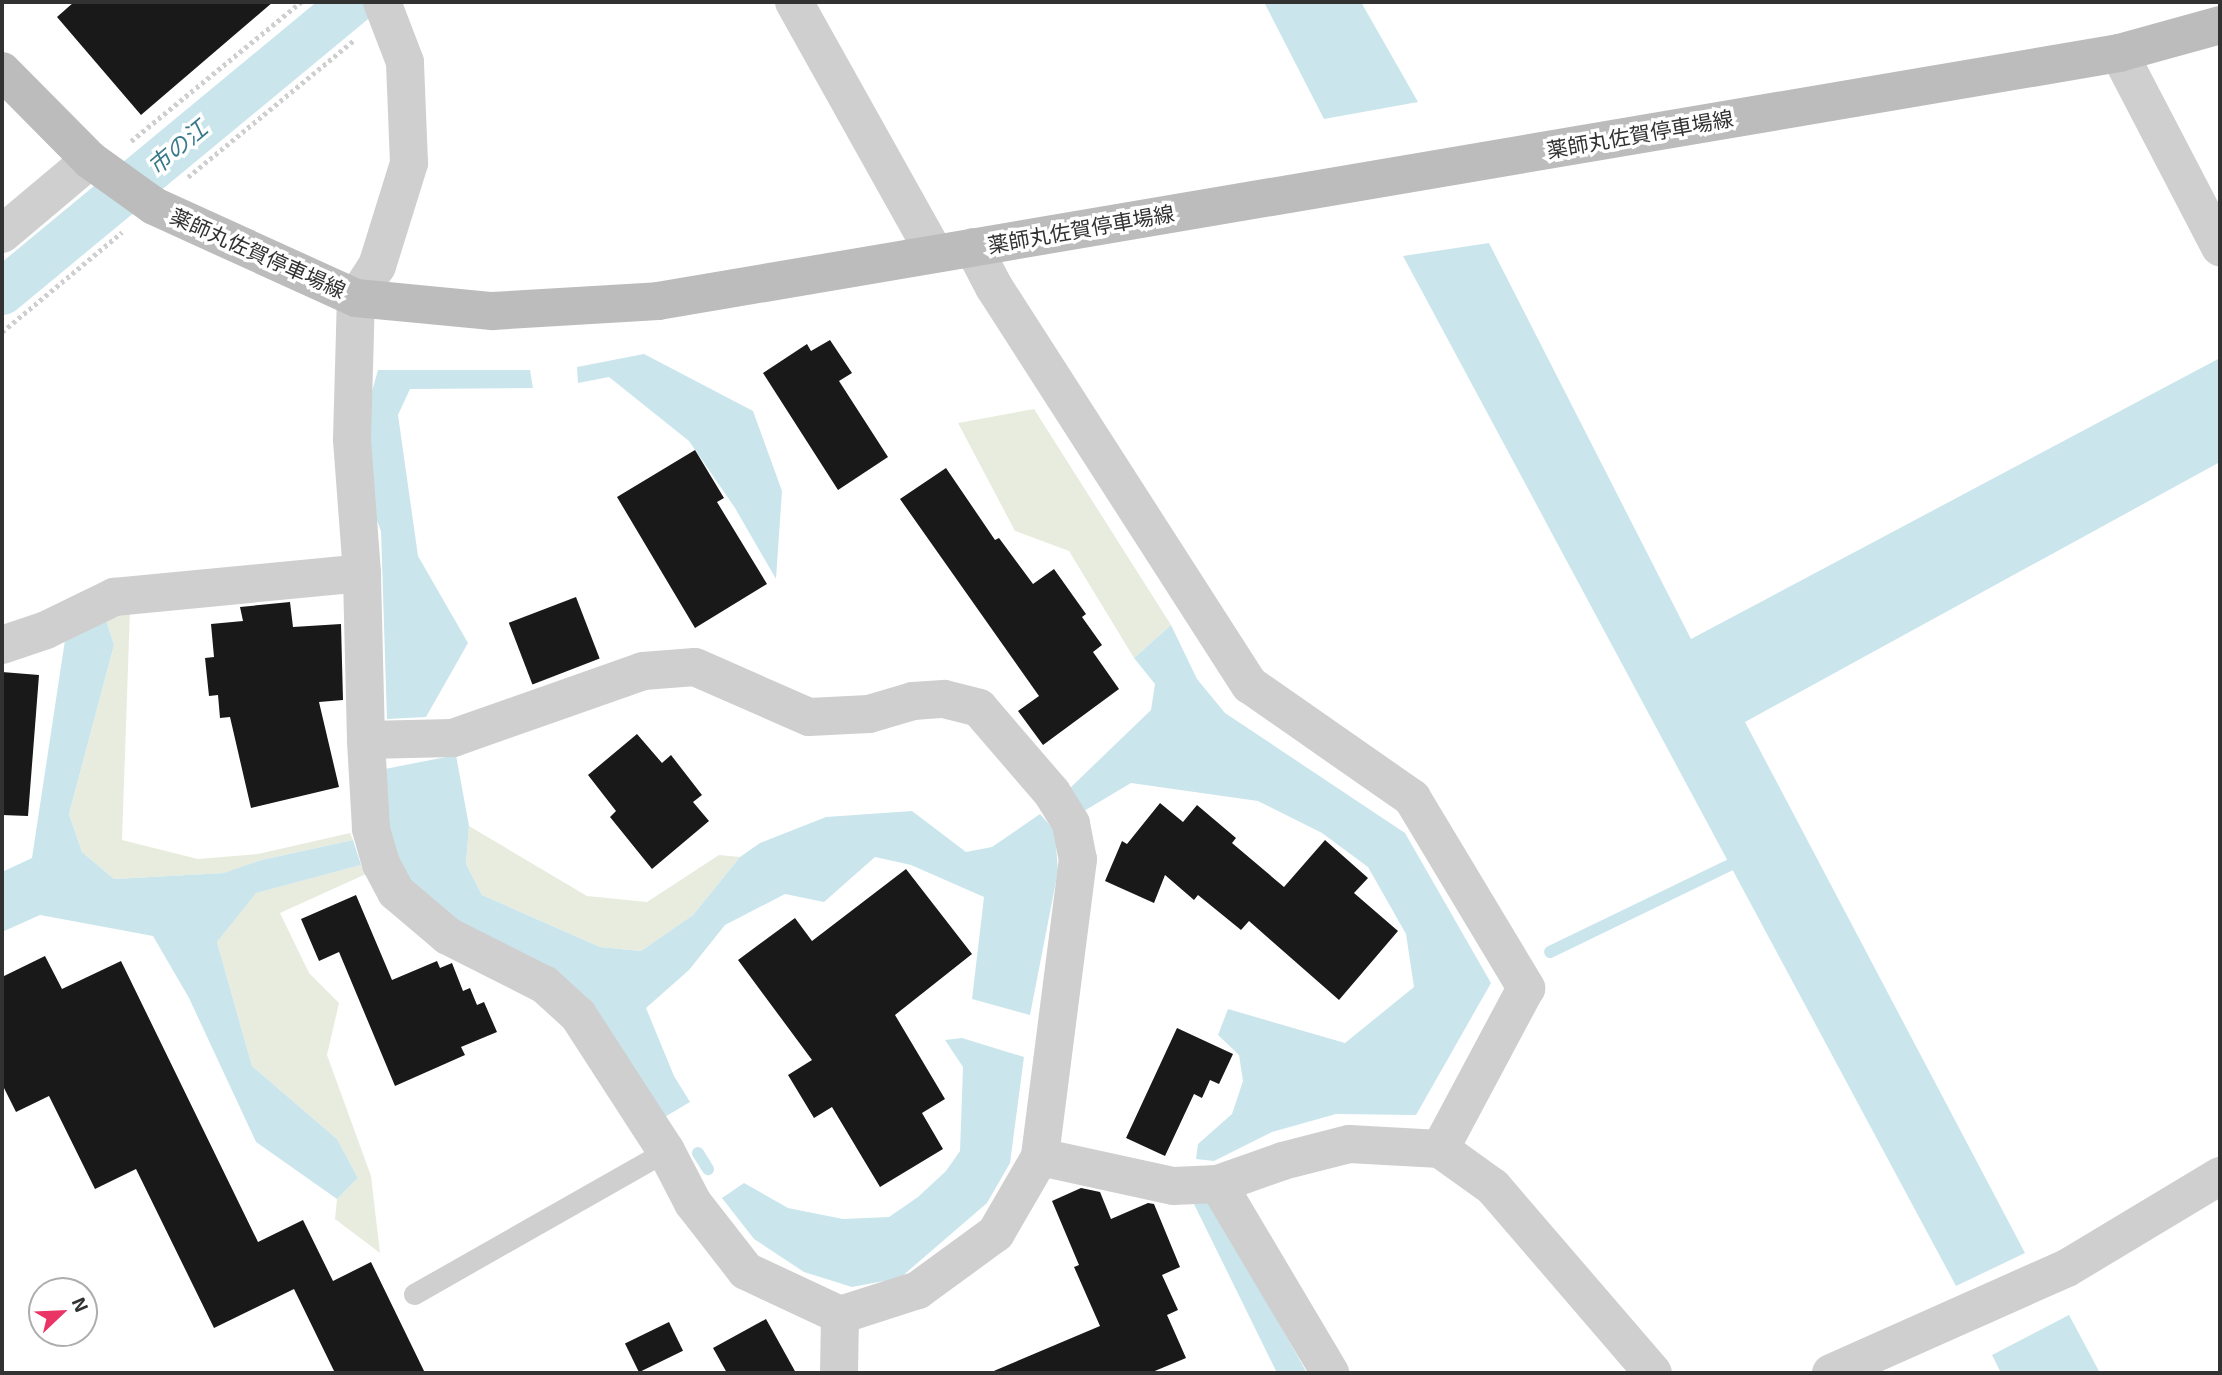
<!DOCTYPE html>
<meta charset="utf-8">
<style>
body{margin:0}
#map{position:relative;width:2222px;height:1375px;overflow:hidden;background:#fff;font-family:"Exo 2","Noto Sans JP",sans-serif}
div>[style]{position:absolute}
.green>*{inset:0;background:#e8ecde}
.water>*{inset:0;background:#cae6ec}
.stream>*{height:12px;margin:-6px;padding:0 6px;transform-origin:6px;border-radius:6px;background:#cae6ec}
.canal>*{height:46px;margin:-23px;padding:0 23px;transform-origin:23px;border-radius:23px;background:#cae6ec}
.building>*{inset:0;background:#191919;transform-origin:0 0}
.path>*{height:4.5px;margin-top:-2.25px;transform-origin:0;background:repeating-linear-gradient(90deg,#cfcfcf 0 3.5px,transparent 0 7px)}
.lane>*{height:21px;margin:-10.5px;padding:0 10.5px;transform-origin:10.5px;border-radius:10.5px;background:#cfcfcf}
.street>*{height:38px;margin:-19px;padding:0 19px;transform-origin:19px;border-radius:19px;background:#cfcfcf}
.secondary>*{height:38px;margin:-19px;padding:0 19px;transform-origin:19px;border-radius:19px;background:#bcbcbc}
span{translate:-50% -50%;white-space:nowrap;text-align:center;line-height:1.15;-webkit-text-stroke:7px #fff;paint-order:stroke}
.street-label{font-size:21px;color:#323232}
.water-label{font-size:23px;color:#397a8a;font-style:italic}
.frame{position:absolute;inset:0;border:4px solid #323232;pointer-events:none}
.north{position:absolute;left:28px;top:1277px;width:70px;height:70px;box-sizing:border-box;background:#fff;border:2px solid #adadad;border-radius:50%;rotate:67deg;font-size:19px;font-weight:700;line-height:28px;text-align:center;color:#323232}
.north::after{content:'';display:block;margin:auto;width:24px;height:32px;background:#e93465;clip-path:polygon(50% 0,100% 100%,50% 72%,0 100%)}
</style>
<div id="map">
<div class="green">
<i style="clip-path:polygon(1034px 409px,1171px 625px,1134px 658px,1069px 551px,1015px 531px,958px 423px)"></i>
<i style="clip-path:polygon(130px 610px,122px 840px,198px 859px,258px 854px,350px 833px,353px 840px,261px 860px,225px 873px,114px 879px,82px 852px,69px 814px,114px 645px,106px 620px)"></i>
<i style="clip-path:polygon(469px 826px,587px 896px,647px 902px,719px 855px,740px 857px,693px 915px,641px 951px,600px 947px,482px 895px,466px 864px)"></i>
<i style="clip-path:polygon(361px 865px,366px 874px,280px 913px,309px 973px,339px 1003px,327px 1055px,371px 1176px,380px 1253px,335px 1219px,337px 1199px,358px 1178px,337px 1139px,252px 1066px,217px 942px,255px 893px)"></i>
</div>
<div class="water">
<i style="clip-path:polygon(1264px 2px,1361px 2px,1418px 102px,1324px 119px)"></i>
<i style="clip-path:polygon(1489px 243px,1691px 639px,2220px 358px,2220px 462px,1745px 722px,2025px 1253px,1956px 1286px,1403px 256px)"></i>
<i style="clip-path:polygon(644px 354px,753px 411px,782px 491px,776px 579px,735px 508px,689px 441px,609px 377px,578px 383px,577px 367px)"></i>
<i style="clip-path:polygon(378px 370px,530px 370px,533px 388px,410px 389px,398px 415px,418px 556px,468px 643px,426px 717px,387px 719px,381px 531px,353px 458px)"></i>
<i style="clip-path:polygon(106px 620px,114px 645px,69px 814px,82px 852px,114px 879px,224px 873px,261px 860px,353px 840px,361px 865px,256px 893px,217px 942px,252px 1066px,337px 1139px,358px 1178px,337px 1199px,256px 1142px,189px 998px,153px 936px,40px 915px,2px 932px,2px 872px,32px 858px,65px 640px)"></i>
<i style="clip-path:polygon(1171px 625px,1197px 679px,1225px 713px,1405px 833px,1491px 983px,1416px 1115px,1336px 1114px,1272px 1132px,1214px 1161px,1196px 1159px,1198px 1144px,1232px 1114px,1243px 1081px,1239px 1055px,1218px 1035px,1228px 1009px,1345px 1043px,1414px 987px,1406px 934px,1368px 867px,1322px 833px,1258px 801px,1131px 783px,1084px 811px,1068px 790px,1151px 710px,1155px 684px,1134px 658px)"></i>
<i style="clip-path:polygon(456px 755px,469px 826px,466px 864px,482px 895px,600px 947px,641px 951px,693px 915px,740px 857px,760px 843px,826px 817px,912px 811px,966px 852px,992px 847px,1040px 814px,1055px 831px,1058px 871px,1030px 1015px,972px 999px,984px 897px,911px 865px,875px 857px,824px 902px,785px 894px,725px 925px,689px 970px,646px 1008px,674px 1076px,690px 1102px,663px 1118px,406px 883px,385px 843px,385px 769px)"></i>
<i style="clip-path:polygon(962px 1038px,1024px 1057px,1010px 1163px,987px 1203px,900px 1278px,852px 1287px,804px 1272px,754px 1239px,722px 1198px,744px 1183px,788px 1208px,843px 1219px,889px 1217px,918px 1197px,946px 1171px,960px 1151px,963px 1067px,945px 1040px)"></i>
<i style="clip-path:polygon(1207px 1193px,1307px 1373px,1277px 1373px,1193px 1202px)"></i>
<i style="clip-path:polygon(2069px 1315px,2100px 1373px,2001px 1373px,1992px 1355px)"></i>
</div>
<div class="stream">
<i style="left:1550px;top:952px;width:200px;rotate:-25.8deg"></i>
<i style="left:698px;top:1153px;width:19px;rotate:58deg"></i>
</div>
<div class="canal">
<i style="left:2px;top:292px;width:455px;rotate:-39.6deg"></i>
</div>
<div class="building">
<i style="clip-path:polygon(74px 2px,273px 2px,141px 115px,57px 17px)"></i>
<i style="clip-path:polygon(830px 340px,852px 373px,839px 381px,888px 457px,838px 490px,763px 373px,807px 344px,811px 351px)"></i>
<i style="clip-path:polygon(695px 450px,724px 498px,717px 502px,767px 584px,695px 628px,617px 497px)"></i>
<i style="clip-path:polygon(946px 468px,995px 540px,999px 538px,1033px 584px,1054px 569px,1086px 614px,1082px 617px,1102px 645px,1093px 652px,1119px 689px,1043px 745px,1018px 711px,1039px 696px,900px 499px)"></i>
<i style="left:576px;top:597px;width:66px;height:72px;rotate:69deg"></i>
<i style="clip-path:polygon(290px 602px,293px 627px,341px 624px,343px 700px,319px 702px,339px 787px,251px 808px,230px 717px,220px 718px,218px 695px,209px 696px,205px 658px,214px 657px,211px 624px,243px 621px,240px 607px)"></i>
<i style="clip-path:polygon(2px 672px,39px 675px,28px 816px,2px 815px)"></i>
<i style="clip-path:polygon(637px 734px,662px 763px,671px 755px,702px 795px,693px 802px,709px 821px,652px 869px,610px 817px,616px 811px,588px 775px)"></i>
<i style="clip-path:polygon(1160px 803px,1183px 822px,1197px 805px,1236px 838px,1232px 843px,1284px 887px,1325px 840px,1368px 878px,1354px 893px,1398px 931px,1339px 1000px,1249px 921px,1241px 930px,1198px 895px,1194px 900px,1165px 875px,1154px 903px,1105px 881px,1122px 841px,1127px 844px)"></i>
<i style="clip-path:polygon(906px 869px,972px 954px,895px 1015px,945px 1099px,922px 1113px,943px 1149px,880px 1187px,832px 1107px,814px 1118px,788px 1075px,812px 1060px,738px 960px,795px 918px,812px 941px)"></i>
<i style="clip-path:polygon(356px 895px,392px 980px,437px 961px,440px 968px,452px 963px,463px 991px,470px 988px,477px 1005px,484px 1002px,497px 1032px,461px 1047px,465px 1055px,395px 1086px,339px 952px,319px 961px,301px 919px)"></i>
<i style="clip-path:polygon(45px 956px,62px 989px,121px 961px,258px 1242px,303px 1220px,333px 1281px,371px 1262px,425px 1373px,335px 1373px,294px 1289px,214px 1328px,136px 1169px,95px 1189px,49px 1096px,16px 1112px,2px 1084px,2px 977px)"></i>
<i style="clip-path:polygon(1177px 1028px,1233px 1054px,1219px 1084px,1210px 1080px,1202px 1098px,1194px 1094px,1165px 1156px,1126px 1138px)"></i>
<i style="clip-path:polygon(1081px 1188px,1100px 1192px,1111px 1219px,1148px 1203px,1154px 1204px,1180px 1267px,1162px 1275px,1178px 1310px,1167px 1315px,1186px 1358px,1150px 1373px,989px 1373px,1100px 1326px,1074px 1267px,1079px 1265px,1052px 1201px)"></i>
<i style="clip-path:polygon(766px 1319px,796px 1373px,727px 1373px,713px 1348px)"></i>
<i style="left:669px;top:1322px;width:32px;height:49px;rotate:64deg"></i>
</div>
<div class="path">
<i style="left:131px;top:141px;width:220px;rotate:-39.3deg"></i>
<i style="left:188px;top:177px;width:215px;rotate:-39.5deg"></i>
<i style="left:2px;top:332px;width:156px;rotate:-39.8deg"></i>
</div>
<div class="lane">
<i style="left:414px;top:1294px;width:290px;rotate:-29.6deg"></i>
</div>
<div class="street">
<i style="left:794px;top:2px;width:287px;rotate:60.8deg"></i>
<i style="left:2119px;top:53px;width:219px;rotate:62.5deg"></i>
<i style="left:2px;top:234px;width:115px;rotate:-40.1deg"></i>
<i style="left:973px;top:247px;width:45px;rotate:62.3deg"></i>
<i style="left:994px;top:287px;width:473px;rotate:57.3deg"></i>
<i style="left:1250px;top:685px;width:198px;rotate:34.9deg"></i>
<i style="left:1412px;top:798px;width:222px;rotate:59deg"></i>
<i style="left:1526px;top:988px;width:183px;rotate:118.1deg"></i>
<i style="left:1440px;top:1149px;width:91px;rotate:-176.9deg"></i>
<i style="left:1349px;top:1144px;width:68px;rotate:165.6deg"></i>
<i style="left:1283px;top:1161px;width:69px;rotate:160.5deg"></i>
<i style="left:1218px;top:1184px;width:45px;rotate:177.5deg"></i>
<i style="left:1173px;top:1186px;width:136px;rotate:-167.7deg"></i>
<i style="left:2px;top:645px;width:46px;rotate:-18.8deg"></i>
<i style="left:46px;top:630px;width:76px;rotate:-25.9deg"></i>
<i style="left:114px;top:597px;width:249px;rotate:-5.5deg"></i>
<i style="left:366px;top:740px;width:87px;rotate:-1.3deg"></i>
<i style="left:453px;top:738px;width:201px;rotate:-19.4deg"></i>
<i style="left:643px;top:671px;width:52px;rotate:-4.4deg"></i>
<i style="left:695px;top:667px;width:124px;rotate:23.7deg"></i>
<i style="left:809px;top:717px;width:60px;rotate:-2.9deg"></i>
<i style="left:869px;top:714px;width:46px;rotate:-16.5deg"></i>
<i style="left:913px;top:701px;width:31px;rotate:-4deg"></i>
<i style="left:944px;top:699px;width:36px;rotate:14deg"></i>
<i style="left:979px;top:708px;width:112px;rotate:49.3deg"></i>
<i style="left:1052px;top:793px;width:36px;rotate:58deg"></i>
<i style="left:1071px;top:824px;width:36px;rotate:79deg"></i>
<i style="left:1078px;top:859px;width:300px;rotate:97.3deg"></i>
<i style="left:1040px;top:1157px;width:88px;rotate:120.1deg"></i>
<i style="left:996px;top:1233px;width:97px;rotate:143.8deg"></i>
<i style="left:918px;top:1290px;width:82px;rotate:162.2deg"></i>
<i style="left:840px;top:1315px;width:104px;rotate:-154.9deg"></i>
<i style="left:746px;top:1271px;width:86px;rotate:-127.9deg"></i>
<i style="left:693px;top:1203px;width:59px;rotate:-117.4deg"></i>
<i style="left:666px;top:1151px;width:162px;rotate:-122.9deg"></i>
<i style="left:578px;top:1015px;width:45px;rotate:-137.7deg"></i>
<i style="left:545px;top:985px;width:109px;rotate:-153.2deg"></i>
<i style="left:448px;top:936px;width:68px;rotate:-139.8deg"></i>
<i style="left:396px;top:892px;width:32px;rotate:-118deg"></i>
<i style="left:381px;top:864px;width:37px;rotate:-106deg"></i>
<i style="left:371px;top:828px;width:88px;rotate:-93.3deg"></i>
<i style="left:366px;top:740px;width:167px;rotate:-91.4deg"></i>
<i style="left:362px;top:573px;width:134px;rotate:-94.3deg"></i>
<i style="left:352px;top:439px;width:141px;rotate:-88.4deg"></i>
<i style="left:356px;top:298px;width:38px;rotate:-57deg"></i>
<i style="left:377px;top:266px;width:108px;rotate:-72.7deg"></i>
<i style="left:409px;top:163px;width:101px;rotate:-92.3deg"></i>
<i style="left:405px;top:62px;width:64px;rotate:-111deg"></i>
<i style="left:1440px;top:1149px;width:65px;rotate:35.6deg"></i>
<i style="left:1493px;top:1187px;width:245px;rotate:49.3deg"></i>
<i style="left:1218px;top:1184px;width:220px;rotate:59.3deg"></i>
<i style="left:839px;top:1373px;width:58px;rotate:-89deg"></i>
<i style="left:1831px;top:1373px;width:258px;rotate:-24deg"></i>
<i style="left:2067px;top:1268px;width:179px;rotate:-31deg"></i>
</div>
<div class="secondary">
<i style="left:2px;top:71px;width:125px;rotate:45.3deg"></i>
<i style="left:90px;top:160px;width:79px;rotate:35.7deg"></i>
<i style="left:154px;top:206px;width:222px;rotate:24.5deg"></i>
<i style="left:356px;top:298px;width:137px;rotate:5.5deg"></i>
<i style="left:492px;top:311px;width:166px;rotate:-3.4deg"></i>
<i style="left:658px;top:301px;width:1482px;rotate:-9.63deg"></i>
<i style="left:2119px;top:53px;width:105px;rotate:-15.5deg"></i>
</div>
<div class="street-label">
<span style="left:1640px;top:134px;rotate:-10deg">薬師丸佐賀停車場線</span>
<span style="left:1081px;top:229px;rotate:-10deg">薬師丸佐賀停車場線</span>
<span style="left:258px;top:253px;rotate:24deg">薬師丸佐賀停車場線</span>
</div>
<div class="water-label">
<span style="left:177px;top:147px;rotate:-40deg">市の江</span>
</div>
<div class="frame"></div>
<div class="north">N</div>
</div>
